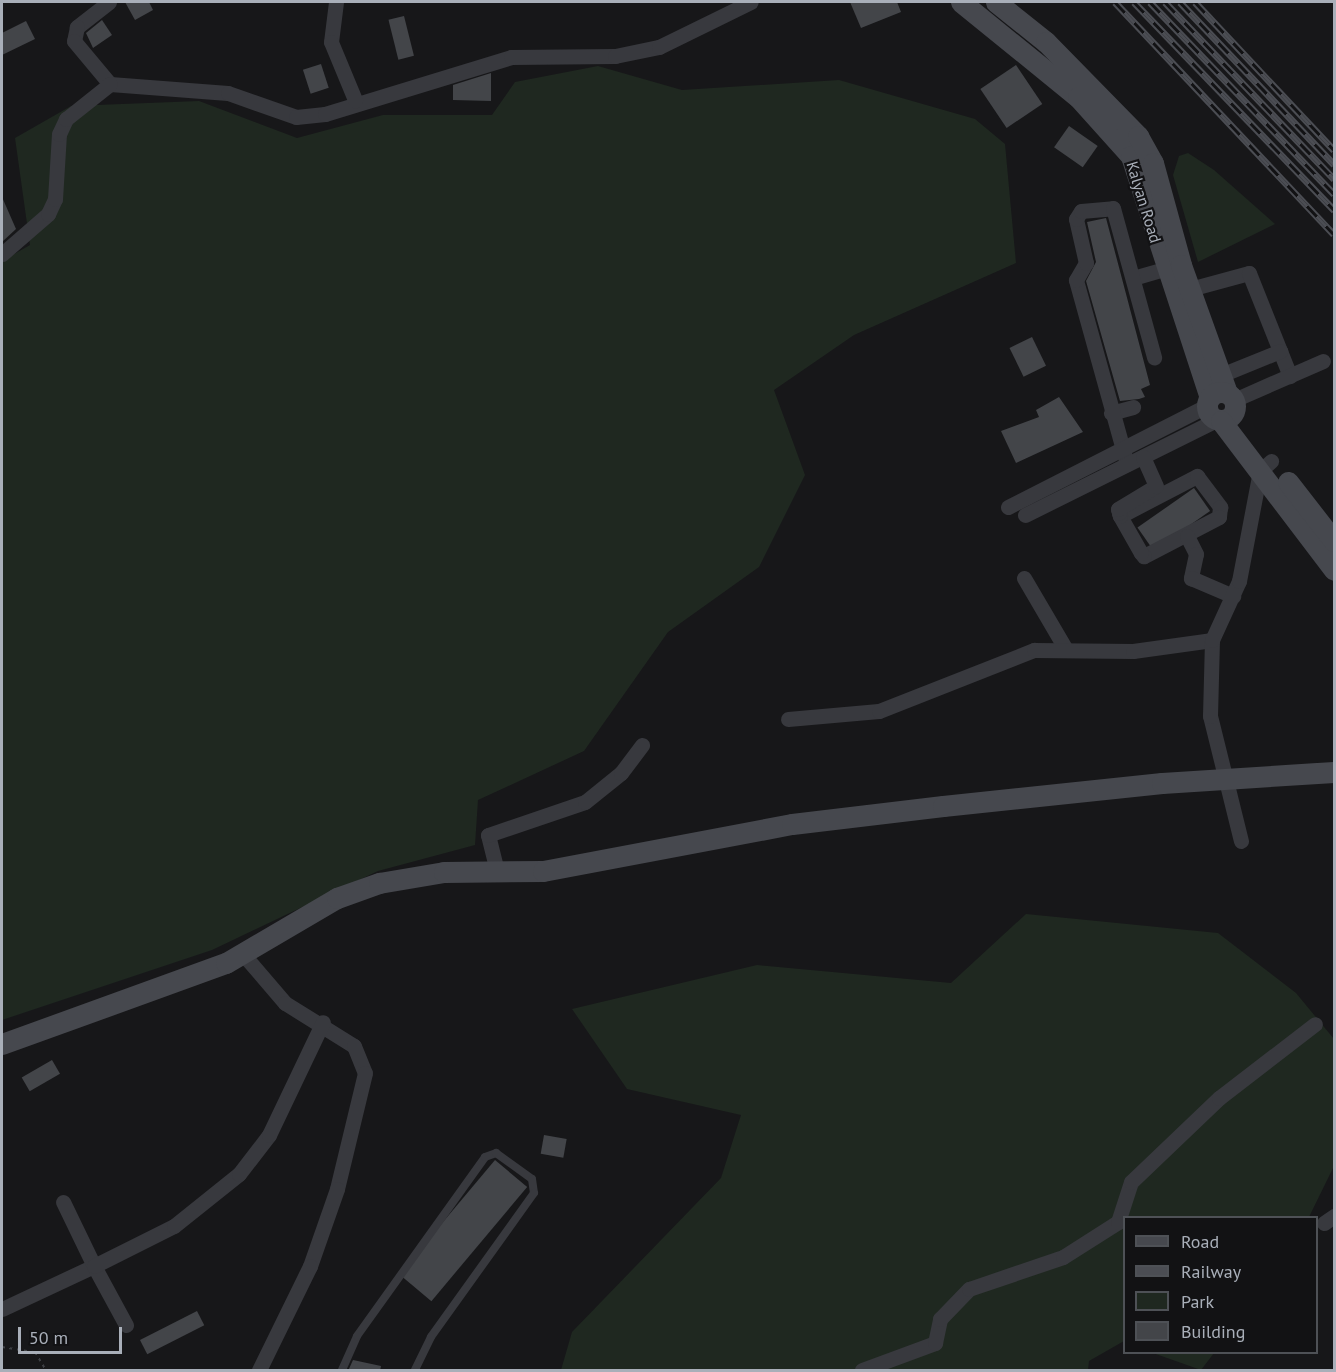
<!DOCTYPE html>
<style>
body{margin:0}
#map{position:relative;width:1336px;height:1372px;overflow:hidden;background:#171719;font-family:"PT Sans",sans-serif}
div>[style]{position:absolute}
.green>*{inset:0;background:#1f2820}
.building>*{inset:0;background:#434549;transform-origin:0 0}
.path>*{height:2px;margin-top:-1px;transform-origin:0;background:repeating-linear-gradient(90deg,#3e4045 0 3px,transparent 0 7.5px)}
.lane>*{height:8px;margin:-4px;padding:0 4px;transform-origin:4px;border-radius:4px;background:#38393e}
.street>*{height:15px;margin:-7.5px;padding:0 7.5px;transform-origin:7.5px;border-radius:7.5px;background:#38393e}
.secondary>*{height:21px;margin:-10.5px;padding:0 10.5px;transform-origin:10.5px;border-radius:10.5px;background:#46484e}
.secondary>.ring{margin:-10.5px;padding:0;box-sizing:content-box;background:none;border:21px solid #46484e;border-radius:50%}
.rail>*{height:7px;margin-top:-3.5px;transform-origin:0;background:repeating-linear-gradient(90deg,#121214 0 14px,#4b4d53 0 28px);box-sizing:border-box;border-block:2px solid #4b4d53}
span{translate:-50% -50%;white-space:nowrap;text-align:center;line-height:1.15;-webkit-text-stroke:4.5px #121214;paint-order:stroke}
.street-label{font-size:16px;color:#a9afb9}
.frame{position:absolute;inset:0;border:3px solid #a9afb9;pointer-events:none}
.legend{position:absolute;left:1123px;top:1216px;width:195px;height:138px;box-sizing:border-box;background:#121214;border:2px solid #4e5156;margin:0;padding:8px 10px;list-style:none;font-size:18px;color:#a9afb9}
.legend li{display:flex;align-items:center;gap:12px;height:30px}
.legend b{width:30px;border:2px solid #4e5156}
.scale{position:absolute;left:18px;top:1327px;width:104px;height:27px;box-sizing:border-box;border:3px solid #a9afb9;border-top:0;padding-left:8px;font-size:18px;line-height:21px;white-space:nowrap;color:#a9afb9;-webkit-text-stroke:4px #121214;paint-order:stroke}
</style>
<div id="map">
<div class="green">
<i style="clip-path:polygon(598px 66px,682px 90px,839px 80px,975px 119px,1005px 144px,1016px 263px,854px 335px,774px 390px,805px 475px,759px 567px,668px 632px,584px 751px,478px 800px,475px 845px,378px 871px,212px 950px,2px 1020px,2px 261px,30px 245px,15px 138px,71px 106px,199px 101px,297px 138px,383px 115px,492px 115px,515px 82px)"></i>
<i style="clip-path:polygon(1188px 153px,1214px 170px,1275px 224px,1198px 262px,1173px 175px,1179px 156px)"></i>
<i style="clip-path:polygon(1026px 914px,1218px 933px,1296px 993px,1334px 1039px,1334px 1166px,1309px 1217px,1124px 1218px,1124px 1341px,1089px 1361px,1088px 1370px,561px 1370px,572px 1332px,721px 1178px,741px 1115px,627px 1089px,572px 1009px,757px 965px,951px 983px)"></i>
<i style="clip-path:polygon(1153px 1353px,1214px 1353px,1201px 1370px)"></i>
</div>
<div class="building">
<i style="clip-path:polygon(125px 2px,149px 2px,153px 10px,135px 20px)"></i>
<i style="clip-path:polygon(850px 2px,897px 2px,901px 12px,861px 28px)"></i>
<i style="left:404px;top:16px;width:41px;height:16px;rotate:76deg"></i>
<i style="clip-path:polygon(102px 20px,112px 35px,93px 48px,86px 33px)"></i>
<i style="clip-path:polygon(26px 21px,35px 39px,2px 55px,2px 33px)"></i>
<i style="left:321px;top:64px;width:25px;height:19px;rotate:72deg"></i>
<i style="left:1016px;top:65px;width:47px;height:43px;rotate:56deg"></i>
<i style="clip-path:polygon(491px 73px,491px 101px,453px 100px,453px 85px)"></i>
<i style="left:1069px;top:126px;width:35px;height:26px;rotate:35deg"></i>
<i style="clip-path:polygon(2px 197px,16px 229px,2px 242px)"></i>
<i style="clip-path:polygon(1106px 218px,1150px 385px,1141px 389px,1145px 397px,1139px 399px,1120px 401px,1086px 281px,1096px 262px,1087px 222px)"></i>
<i style="left:1032px;top:337px;width:32px;height:25px;rotate:64deg"></i>
<i style="clip-path:polygon(1059px 397px,1083px 432px,1016px 463px,1001px 431px,1039px 417px,1036px 410px)"></i>
<i style="left:1194px;top:488px;width:28px;height:69px;rotate:55deg"></i>
<i style="left:52px;top:1060px;width:16px;height:35px;rotate:60deg"></i>
<i style="left:544px;top:1135px;width:23px;height:19px;rotate:10deg"></i>
<i style="left:495px;top:1160px;width:42px;height:149px;rotate:40deg"></i>
<i style="left:197px;top:1311px;width:16px;height:64px;rotate:63deg"></i>
<i style="clip-path:polygon(353px 1360px,381px 1366px,380px 1371px,348px 1371px)"></i>
</div>
<div class="path">
<i style="left:2px;top:1347px;width:33px;rotate:9deg"></i>
<i style="left:35px;top:1352px;width:21px;rotate:59deg"></i>
</div>
<div class="lane">
<i style="left:342px;top:1370px;width:37px;rotate:-66deg"></i>
<i style="left:357px;top:1336px;width:220px;rotate:-54.4deg"></i>
<i style="left:485px;top:1157px;width:12px;rotate:-20deg"></i>
<i style="left:496px;top:1153px;width:44px;rotate:35.8deg"></i>
<i style="left:532px;top:1179px;width:14px;rotate:82deg"></i>
<i style="left:534px;top:1193px;width:177px;rotate:125.6deg"></i>
<i style="left:431px;top:1337px;width:37px;rotate:116deg"></i>
</div>
<div class="street">
<i style="left:109px;top:2px;width:41px;rotate:142deg"></i>
<i style="left:77px;top:27px;width:14px;rotate:102deg"></i>
<i style="left:74px;top:41px;width:56px;rotate:50.1deg"></i>
<i style="left:110px;top:84px;width:118px;rotate:4.4deg"></i>
<i style="left:228px;top:93px;width:72px;rotate:19.4deg"></i>
<i style="left:296px;top:117px;width:29px;rotate:-6deg"></i>
<i style="left:325px;top:114px;width:195px;rotate:-17deg"></i>
<i style="left:511px;top:57px;width:104px;rotate:-0.6deg"></i>
<i style="left:615px;top:56px;width:45px;rotate:-11.6deg"></i>
<i style="left:659px;top:47px;width:102px;rotate:-26.1deg"></i>
<i style="left:336px;top:2px;width:40px;rotate:97.1deg"></i>
<i style="left:331px;top:42px;width:63px;rotate:67.5deg"></i>
<i style="left:2px;top:254px;width:61px;rotate:-41deg"></i>
<i style="left:48px;top:214px;width:17px;rotate:-65deg"></i>
<i style="left:55px;top:199px;width:65px;rotate:-86.5deg"></i>
<i style="left:59px;top:134px;width:17px;rotate:-65deg"></i>
<i style="left:66px;top:119px;width:56px;rotate:-38.5deg"></i>
<i style="left:1133px;top:278px;width:33px;rotate:-16deg"></i>
<i style="left:1190px;top:289px;width:61px;rotate:-15.2deg"></i>
<i style="left:1249px;top:273px;width:111px;rotate:68.3deg"></i>
<i style="left:1221px;top:375px;width:64px;rotate:-22.1deg"></i>
<i style="left:1234px;top:400px;width:97px;rotate:-23.7deg"></i>
<i style="left:1111px;top:413px;width:23px;rotate:-15deg"></i>
<i style="left:1127px;top:464px;width:191px;rotate:-105.5deg"></i>
<i style="left:1076px;top:280px;width:20px;rotate:-60deg"></i>
<i style="left:1086px;top:263px;width:45px;rotate:-102.8deg"></i>
<i style="left:1076px;top:219px;width:9px;rotate:-58deg"></i>
<i style="left:1081px;top:211px;width:32px;rotate:-5deg"></i>
<i style="left:1113px;top:208px;width:155px;rotate:74.6deg"></i>
<i style="left:1008px;top:507px;width:222px;rotate:-27deg"></i>
<i style="left:1025px;top:515px;width:213px;rotate:-26.4deg"></i>
<i style="left:1120px;top:516px;width:87px;rotate:-27.5deg"></i>
<i style="left:1197px;top:476px;width:39px;rotate:53deg"></i>
<i style="left:1220px;top:507px;width:10px;rotate:96deg"></i>
<i style="left:1219px;top:517px;width:85px;rotate:152.5deg"></i>
<i style="left:1144px;top:556px;width:4px;rotate:-135deg"></i>
<i style="left:1141px;top:553px;width:43px;rotate:-119.6deg"></i>
<i style="left:1120px;top:516px;width:3px;rotate:-108deg"></i>
<i style="left:1119px;top:513px;width:4px;rotate:-104deg"></i>
<i style="left:1118px;top:509px;width:44px;rotate:-31.2deg"></i>
<i style="left:1156px;top:486px;width:32px;rotate:-114deg"></i>
<i style="left:1187px;top:536px;width:20px;rotate:63deg"></i>
<i style="left:1196px;top:554px;width:25px;rotate:102deg"></i>
<i style="left:1191px;top:578px;width:46px;rotate:23.2deg"></i>
<i style="left:1024px;top:578px;width:81px;rotate:59.6deg"></i>
<i style="left:788px;top:719px;width:91px;rotate:-5deg"></i>
<i style="left:879px;top:711px;width:167px;rotate:-21.5deg"></i>
<i style="left:1034px;top:650px;width:99px;rotate:0.6deg"></i>
<i style="left:1133px;top:651px;width:80px;rotate:-7.9deg"></i>
<i style="left:1241px;top:841px;width:129px;rotate:-103.9deg"></i>
<i style="left:1210px;top:716px;width:76px;rotate:-88.5deg"></i>
<i style="left:1212px;top:640px;width:65px;rotate:-65.4deg"></i>
<i style="left:1239px;top:581px;width:112px;rotate:-79.2deg"></i>
<i style="left:1260px;top:471px;width:15px;rotate:-42deg"></i>
<i style="left:497px;top:871px;width:37px;rotate:-104deg"></i>
<i style="left:488px;top:835px;width:102px;rotate:-18.8deg"></i>
<i style="left:585px;top:802px;width:46px;rotate:-38.9deg"></i>
<i style="left:621px;top:773px;width:35px;rotate:-53deg"></i>
<i style="left:243px;top:954px;width:65px;rotate:49.4deg"></i>
<i style="left:285px;top:1003px;width:81px;rotate:31.9deg"></i>
<i style="left:354px;top:1046px;width:29px;rotate:68deg"></i>
<i style="left:365px;top:1073px;width:119px;rotate:103.6deg"></i>
<i style="left:337px;top:1189px;width:82px;rotate:109.3deg"></i>
<i style="left:310px;top:1266px;width:116px;rotate:116.1deg"></i>
<i style="left:1324px;top:1223px;width:12px;rotate:-35deg"></i>
<i style="left:2px;top:1309px;width:102px;rotate:-25.1deg"></i>
<i style="left:94px;top:1266px;width:71px;rotate:-115.8deg"></i>
<i style="left:126px;top:1325px;width:67px;rotate:-118.5deg"></i>
<i style="left:94px;top:1266px;width:89px;rotate:-26.6deg"></i>
<i style="left:174px;top:1226px;width:83px;rotate:-38.7deg"></i>
<i style="left:239px;top:1174px;width:49px;rotate:-52.4deg"></i>
<i style="left:269px;top:1135px;width:125px;rotate:-64.5deg"></i>
<i style="left:862px;top:1370px;width:78px;rotate:-20.3deg"></i>
<i style="left:935px;top:1343px;width:25px;rotate:-78deg"></i>
<i style="left:940px;top:1319px;width:42px;rotate:-46deg"></i>
<i style="left:969px;top:1289px;width:99px;rotate:-18.8deg"></i>
<i style="left:1063px;top:1257px;width:65px;rotate:-32.5deg"></i>
<i style="left:1118px;top:1222px;width:42px;rotate:-72deg"></i>
<i style="left:1131px;top:1182px;width:122px;rotate:-43.7deg"></i>
<i style="left:1219px;top:1098px;width:121px;rotate:-37.6deg"></i>
</div>
<div class="secondary">
<i style="left:961px;top:2px;width:151px;rotate:39.1deg"></i>
<i style="left:1078px;top:97px;width:79px;rotate:48.1deg"></i>
<i style="left:1131px;top:156px;width:254px;rotate:71.9deg"></i>
<i style="left:996px;top:2px;width:64px;rotate:38.7deg"></i>
<i style="left:1046px;top:42px;width:132px;rotate:45.6deg"></i>
<i style="left:1138px;top:136px;width:31px;rotate:61deg"></i>
<i style="left:1153px;top:163px;width:106px;rotate:74.6deg"></i>
<i style="left:1181px;top:265px;width:136px;rotate:70.2deg"></i>
<i class="ring" style="left:1207px;top:392px;width:7px;height:7px"></i>
<i style="left:1221px;top:421px;width:187px;rotate:52.8deg"></i>
<i style="left:1288px;top:482px;width:75px;rotate:52.1deg"></i>
<i style="left:2px;top:1044px;width:238px;rotate:-19.9deg"></i>
<i style="left:226px;top:963px;width:129px;rotate:-30.4deg"></i>
<i style="left:337px;top:898px;width:45px;rotate:-19.7deg"></i>
<i style="left:379px;top:883px;width:66px;rotate:-9.6deg"></i>
<i style="left:444px;top:872px;width:99px;rotate:-0.6deg"></i>
<i style="left:543px;top:871px;width:253px;rotate:-10.7deg"></i>
<i style="left:792px;top:824px;width:152px;rotate:-6.8deg"></i>
<i style="left:943px;top:806px;width:220px;rotate:-6deg"></i>
<i style="left:1162px;top:783px;width:172px;rotate:-3.7deg"></i>
</div>
<div class="rail">
<i style="left:1115px;top:2px;width:319px;rotate:46.7deg"></i>
<i style="left:1134px;top:2px;width:289px;rotate:46.1deg"></i>
<i style="left:1150px;top:2px;width:266px;rotate:46.2deg"></i>
<i style="left:1165px;top:2px;width:245px;rotate:46.3deg"></i>
<i style="left:1180px;top:2px;width:224px;rotate:46.5deg"></i>
<i style="left:1195px;top:2px;width:203px;rotate:46.8deg"></i>
</div>
<div class="street-label">
<span style="left:1144px;top:202px;rotate:73deg">Kalyan Road</span>
</div>
<div class="frame"></div>
<ul class="legend">
<li><b style="height:8px;background:#46484e"></b>Road</li>
<li><b style="height:8px;background:#4b4d53"></b>Railway</li>
<li><b style="height:16px;background:#1f2820"></b>Park</li>
<li><b style="height:16px;background:#434549"></b>Building</li>
</ul>
<div class="scale">50 m</div>
</div>
